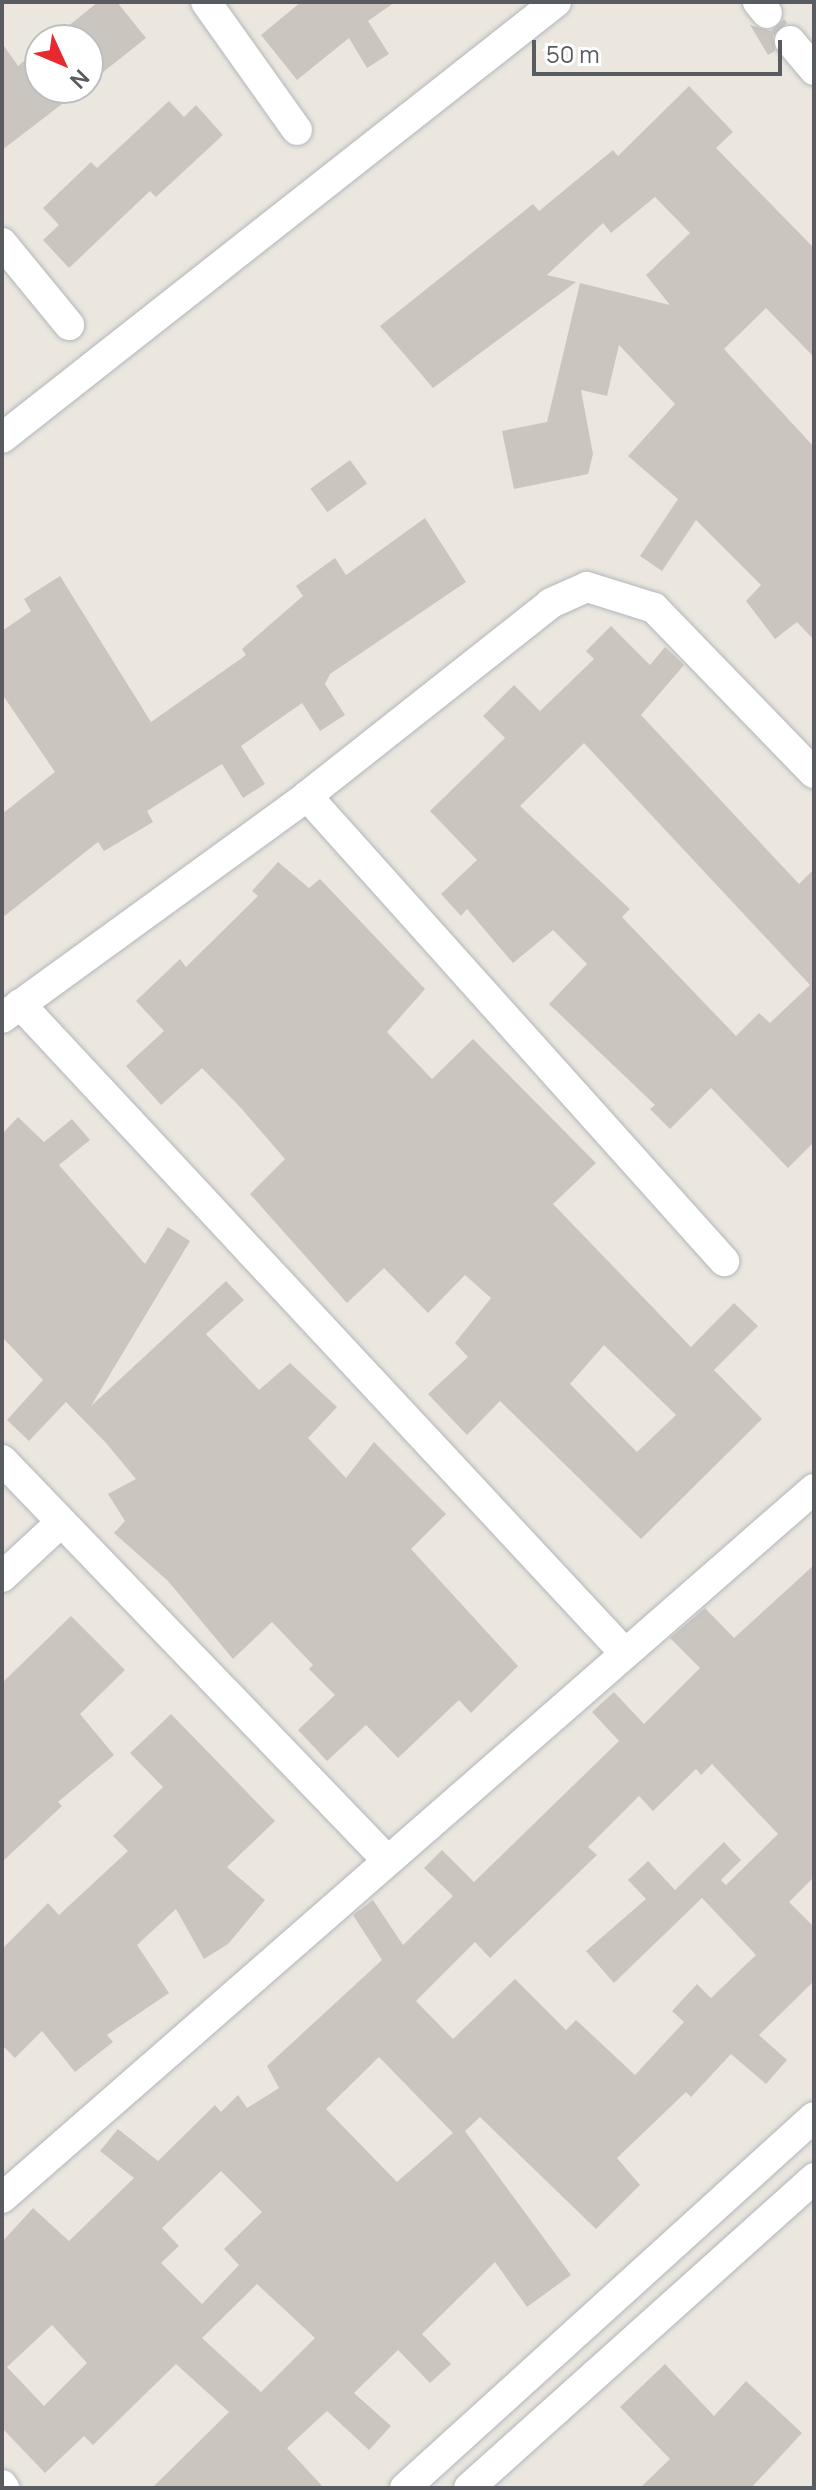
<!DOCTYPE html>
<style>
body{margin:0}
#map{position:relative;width:816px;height:2490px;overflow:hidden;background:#ebe7df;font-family:Manrope,sans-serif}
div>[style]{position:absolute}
.building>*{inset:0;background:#cbc5c0;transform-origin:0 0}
.roads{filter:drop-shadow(0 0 2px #b2b6ba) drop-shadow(0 0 2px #b2b6ba)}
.minor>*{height:30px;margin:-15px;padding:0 15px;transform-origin:15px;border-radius:15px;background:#fff}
span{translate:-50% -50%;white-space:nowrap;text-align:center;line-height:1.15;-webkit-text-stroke:6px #fff;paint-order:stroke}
.frame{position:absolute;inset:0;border:4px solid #585c60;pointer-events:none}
.north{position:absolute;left:24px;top:24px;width:80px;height:80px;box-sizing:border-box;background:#fff;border:2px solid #bcbebf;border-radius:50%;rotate:134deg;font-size:22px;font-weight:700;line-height:32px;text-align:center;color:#585c60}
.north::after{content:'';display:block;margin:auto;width:28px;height:36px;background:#e62a2f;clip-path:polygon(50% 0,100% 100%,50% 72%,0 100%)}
.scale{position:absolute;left:532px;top:40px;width:250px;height:36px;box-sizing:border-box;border:4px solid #585c60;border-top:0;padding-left:10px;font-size:24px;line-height:28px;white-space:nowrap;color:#585c60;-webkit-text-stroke:6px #fff;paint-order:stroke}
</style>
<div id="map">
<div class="building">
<i style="clip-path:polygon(98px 2px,117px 2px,146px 38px,88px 84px,88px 40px,51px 40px)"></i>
<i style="clip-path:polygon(301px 2px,395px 2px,368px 21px,389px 54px,367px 68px,349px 38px,297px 80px,261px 35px)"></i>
<i style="clip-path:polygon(784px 19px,787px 23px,773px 36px,775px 51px,768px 55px,750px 25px,771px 31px)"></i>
<i style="clip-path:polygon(2px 43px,18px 66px,40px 48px,40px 88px,83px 88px,2px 150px)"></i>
<i style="clip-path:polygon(689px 86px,733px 132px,716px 148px,814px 248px,814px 357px,766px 308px,724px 349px,814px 447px,814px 640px,797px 622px,775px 639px,746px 601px,761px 585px,696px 520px,662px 571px,640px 556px,678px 499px,628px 456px,675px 404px,619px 345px,607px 396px,581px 390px,593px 454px,588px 474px,514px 489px,502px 431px,547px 422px,580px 283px,670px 305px,646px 275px,690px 233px,655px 197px,611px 233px,603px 223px,547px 275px,576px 282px,433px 388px,380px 326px,533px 204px,539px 211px,613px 150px,618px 156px)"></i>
<i style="clip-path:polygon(169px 101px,184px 117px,196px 105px,223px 135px,156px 197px,150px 191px,69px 268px,43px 240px,59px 225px,43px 208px,91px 162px,97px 168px)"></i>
<i style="left:350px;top:460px;width:29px;height:49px;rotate:54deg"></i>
<i style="clip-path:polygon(425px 518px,466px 582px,330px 674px,325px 684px,345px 715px,320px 731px,302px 703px,241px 746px,265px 784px,243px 798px,222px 764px,147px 811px,153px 822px,104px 851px,98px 842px,2px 918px,2px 814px,55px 772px,2px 694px,2px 631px,31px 611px,24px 599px,60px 576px,151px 722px,246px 655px,242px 649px,303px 596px,296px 586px,335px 558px,346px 575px)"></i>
<i style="clip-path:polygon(evenodd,611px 626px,650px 665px,665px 647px,684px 665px,641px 715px,799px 884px,814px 869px,814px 1142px,788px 1168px,711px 1088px,670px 1129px,650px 1109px,655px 1105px,549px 1004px,587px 964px,553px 930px,513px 963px,467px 909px,461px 916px,441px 894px,477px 860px,430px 811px,505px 738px,483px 716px,514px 685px,540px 711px,594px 659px,586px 651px,611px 626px,584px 743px,810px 985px,770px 1023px,759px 1013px,736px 1036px,622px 917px,630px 909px,520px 806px,584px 743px)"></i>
<i style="clip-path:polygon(evenodd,278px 862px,309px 888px,320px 879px,425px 989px,387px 1032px,432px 1079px,473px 1039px,596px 1163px,553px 1204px,691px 1347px,734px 1303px,758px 1326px,714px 1370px,762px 1419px,641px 1539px,500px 1401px,467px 1435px,428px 1394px,468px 1357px,455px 1343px,491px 1298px,465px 1275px,428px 1313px,384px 1268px,347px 1303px,250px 1194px,285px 1159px,240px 1107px,202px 1068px,161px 1105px,126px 1066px,164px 1031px,136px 1001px,180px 959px,186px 967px,258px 896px,252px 891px,278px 862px,604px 1345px,676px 1415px,637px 1452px,570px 1384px,604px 1345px)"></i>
<i style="clip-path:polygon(18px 1117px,44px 1142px,72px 1119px,90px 1140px,59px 1165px,145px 1264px,168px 1227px,190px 1241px,91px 1406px,226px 1281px,244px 1300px,206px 1334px,259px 1390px,290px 1363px,337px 1407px,308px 1438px,346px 1478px,374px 1442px,446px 1514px,411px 1549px,518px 1666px,471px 1713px,459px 1700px,398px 1758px,366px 1725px,327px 1761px,298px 1730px,335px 1695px,309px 1669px,313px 1665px,272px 1622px,233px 1659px,168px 1581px,114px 1533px,125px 1521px,108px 1494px,136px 1479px,106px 1443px,66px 1402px,29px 1441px,7px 1420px,43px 1380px,2px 1337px,2px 1134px)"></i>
<i style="clip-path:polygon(evenodd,814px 1565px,814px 1877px,789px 1902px,814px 1927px,814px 1981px,759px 2035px,787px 2060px,766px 2084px,731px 2054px,691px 2097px,686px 2092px,617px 2158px,640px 2185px,596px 2229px,480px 2117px,465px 2131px,571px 2275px,527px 2307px,495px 2262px,422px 2334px,451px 2364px,430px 2383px,398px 2350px,354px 2393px,391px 2426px,369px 2450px,327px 2411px,287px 2448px,324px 2488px,152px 2488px,229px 2412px,176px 2364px,93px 2445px,84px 2436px,45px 2473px,2px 2428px,2px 2242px,33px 2208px,69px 2241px,134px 2178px,100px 2151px,118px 2129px,158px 2161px,215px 2105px,221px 2112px,238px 2095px,247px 2108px,279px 2088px,267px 2066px,382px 1960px,353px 1915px,373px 1900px,403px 1945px,453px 1896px,424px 1868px,442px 1850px,474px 1882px,619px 1741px,592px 1712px,614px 1692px,644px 1724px,700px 1668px,670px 1638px,705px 1608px,734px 1638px,814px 1565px,712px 1764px,778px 1834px,726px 1885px,721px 1880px,741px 1860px,724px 1842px,675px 1890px,648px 1861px,628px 1880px,646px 1899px,586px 1951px,614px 1983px,702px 1898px,756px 1955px,711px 1998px,697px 1984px,672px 2011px,684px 2022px,635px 2075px,576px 2020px,566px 2030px,515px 1979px,453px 2039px,416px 2001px,475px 1942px,490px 1958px,597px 1855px,588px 1847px,639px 1796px,653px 1811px,696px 1769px,701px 1775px,712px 1764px,814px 1565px,379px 2057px,453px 2133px,397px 2182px,326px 2109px,379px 2057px,814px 1565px,221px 2171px,262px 2212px,224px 2249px,239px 2265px,202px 2304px,161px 2263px,179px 2246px,162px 2228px,221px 2171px,814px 1565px,257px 2284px,315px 2338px,261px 2392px,202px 2338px,257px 2284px,814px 1565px,52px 2325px,87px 2363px,44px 2406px,7px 2367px,52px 2325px)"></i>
<i style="clip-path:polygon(71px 1616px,125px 1670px,80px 1714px,114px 1755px,58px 1802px,62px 1806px,2px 1862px,2px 1683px)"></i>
<i style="clip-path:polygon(171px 1714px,275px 1821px,227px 1867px,265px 1900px,228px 1944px,204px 1959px,176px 1909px,137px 1945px,169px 1993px,107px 2035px,113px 2042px,75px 2072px,42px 2031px,15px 2058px,2px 2045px,2px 1949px,48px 1903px,59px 1915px,128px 1851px,113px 1836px,163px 1787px,130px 1753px)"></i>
<i style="clip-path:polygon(665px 2364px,714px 2416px,746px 2381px,802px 2433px,751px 2488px,640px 2488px,670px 2459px,620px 2407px)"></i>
</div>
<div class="roads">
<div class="minor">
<i style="left:206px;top:2px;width:157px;rotate:54.6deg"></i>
<i style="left:758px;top:2px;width:14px;rotate:51deg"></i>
<i style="left:790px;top:41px;width:38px;rotate:50deg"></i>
<i style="left:2px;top:243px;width:106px;rotate:50.7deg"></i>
<i style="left:2px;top:438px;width:705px;rotate:-38.2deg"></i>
<i style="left:307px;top:796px;width:625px;rotate:48.12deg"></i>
<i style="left:20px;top:1004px;width:884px;rotate:47.02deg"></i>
<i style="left:2px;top:1018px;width:377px;rotate:-36deg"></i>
<i style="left:307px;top:796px;width:311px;rotate:-38.3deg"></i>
<i style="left:551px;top:603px;width:39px;rotate:-24deg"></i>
<i style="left:587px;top:587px;width:70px;rotate:17.4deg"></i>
<i style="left:654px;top:608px;width:230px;rotate:45.9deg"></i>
<i style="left:2px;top:1460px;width:555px;rotate:46.09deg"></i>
<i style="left:2px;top:1577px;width:78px;rotate:-42.9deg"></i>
<i style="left:2px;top:2198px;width:1078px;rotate:-41.13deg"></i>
<i style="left:2px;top:2485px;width:4px;rotate:56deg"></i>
<i style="left:405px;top:2488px;width:552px;rotate:-42.21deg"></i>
<i style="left:469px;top:2488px;width:464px;rotate:-41.9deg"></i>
</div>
</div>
<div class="frame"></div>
<div class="north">N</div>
<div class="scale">50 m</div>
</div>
